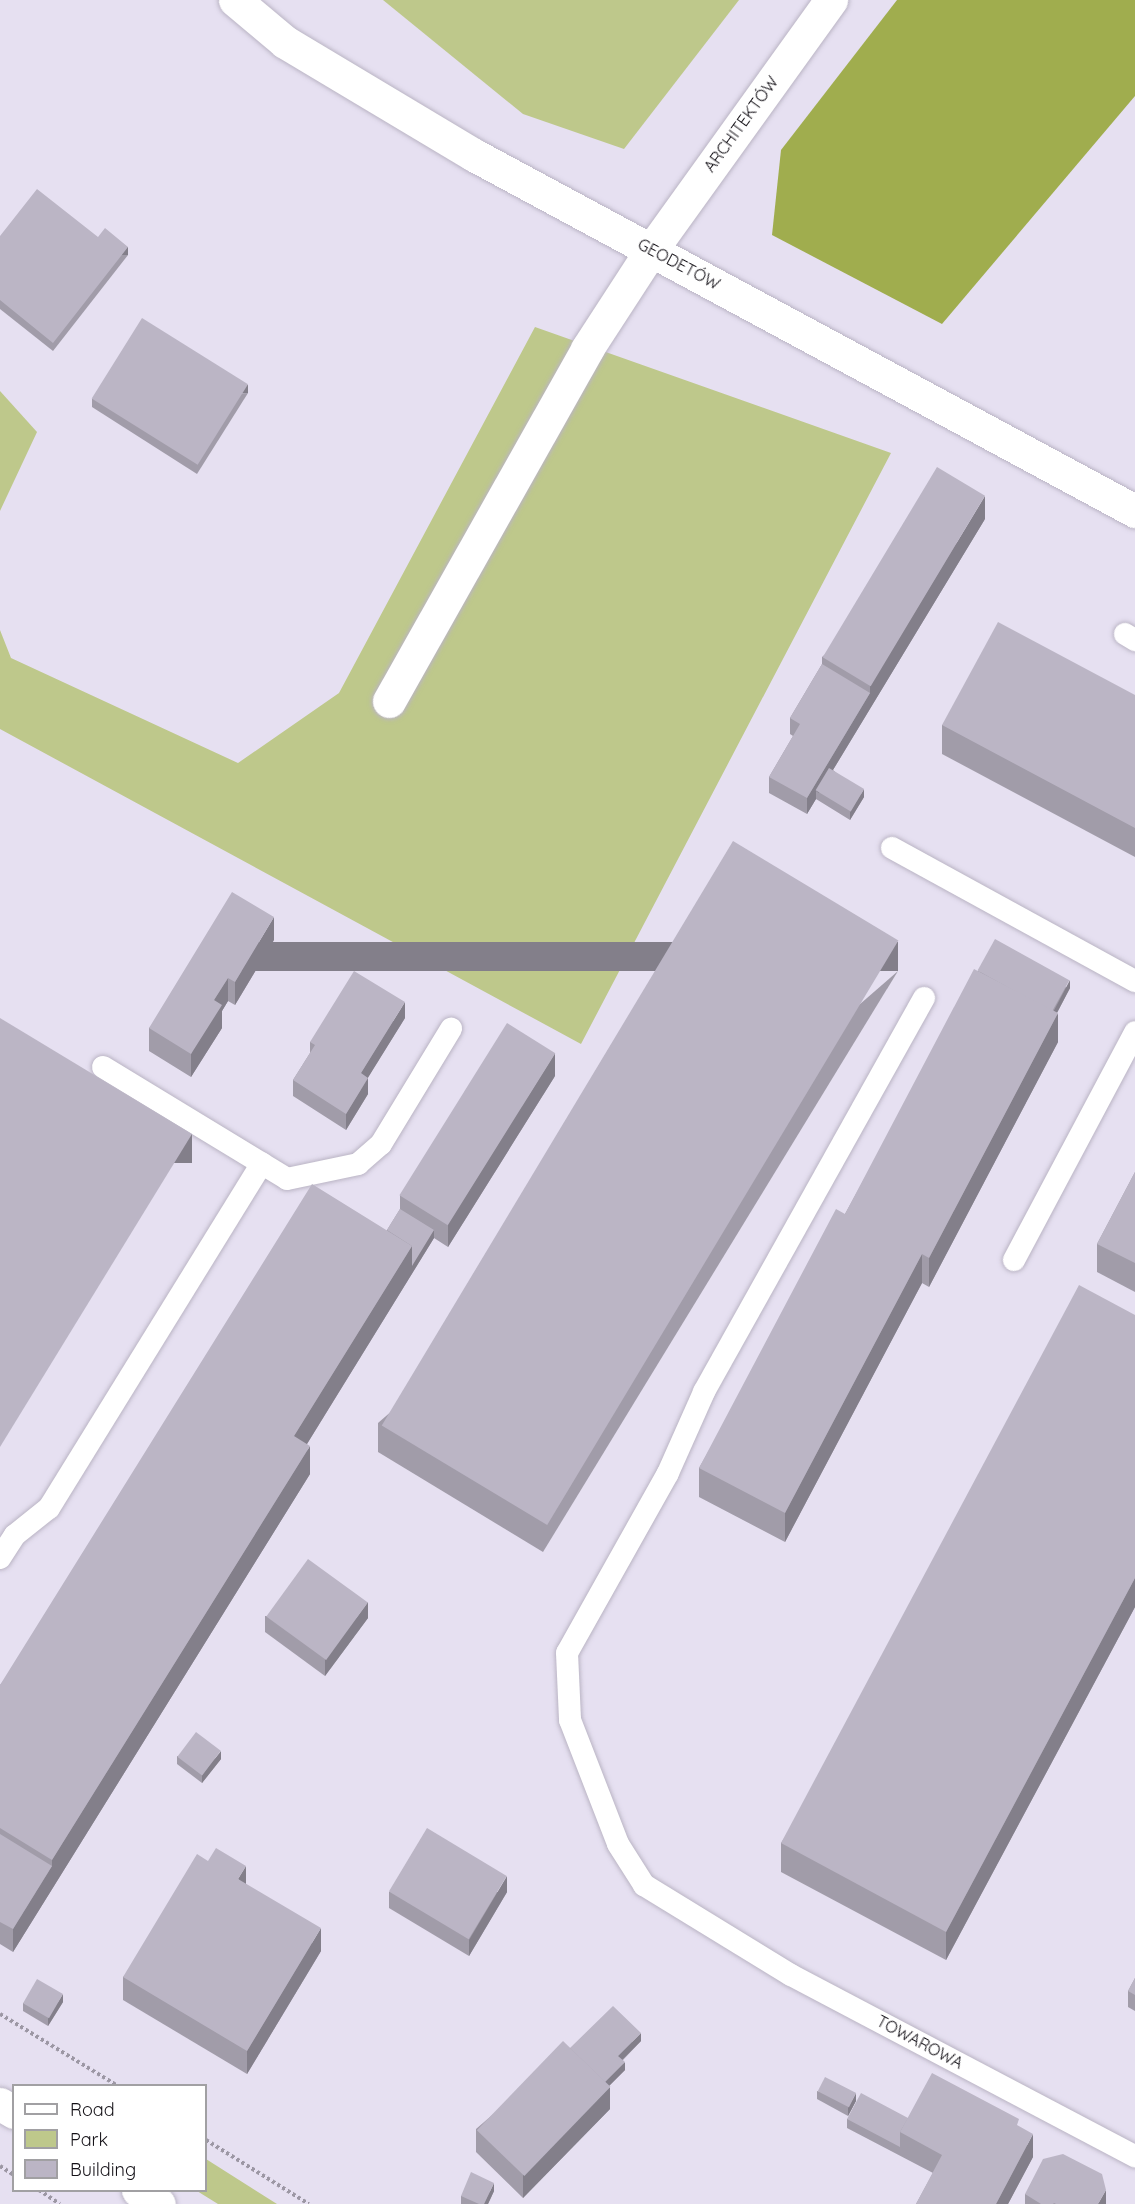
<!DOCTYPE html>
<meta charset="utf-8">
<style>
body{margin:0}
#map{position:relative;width:1135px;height:2204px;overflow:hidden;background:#e6e0f1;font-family:Quicksand,sans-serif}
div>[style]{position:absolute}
.green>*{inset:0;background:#bec88b}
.forest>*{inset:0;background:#a0ad4e}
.path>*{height:4px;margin-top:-2px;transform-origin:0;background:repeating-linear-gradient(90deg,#9c97a4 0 3px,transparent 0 6px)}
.roads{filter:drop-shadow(0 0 2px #bab4c4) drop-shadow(0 0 2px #bab4c4)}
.lane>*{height:22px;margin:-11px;padding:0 11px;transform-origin:11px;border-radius:11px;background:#fff}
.street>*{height:33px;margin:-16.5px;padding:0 16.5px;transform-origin:16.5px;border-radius:16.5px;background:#fff}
.secondary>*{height:33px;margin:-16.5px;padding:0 16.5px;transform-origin:16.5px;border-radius:16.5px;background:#fff}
.wall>*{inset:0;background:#a19ca9}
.shaded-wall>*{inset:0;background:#837f8a;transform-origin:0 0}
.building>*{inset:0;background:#bbb5c5;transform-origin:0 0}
span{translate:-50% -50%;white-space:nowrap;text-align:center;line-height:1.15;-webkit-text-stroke:4.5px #fff;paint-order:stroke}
.street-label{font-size:16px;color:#151218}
.legend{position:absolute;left:12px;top:2084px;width:195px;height:108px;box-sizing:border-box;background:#fff;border:2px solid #a1a0a3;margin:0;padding:8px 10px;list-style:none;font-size:18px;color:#151218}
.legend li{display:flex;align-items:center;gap:12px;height:30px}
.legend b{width:30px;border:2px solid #a1a0a3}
</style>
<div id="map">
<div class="green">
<i style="clip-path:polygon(383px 0,739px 0,624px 149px,523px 114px)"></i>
<i style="clip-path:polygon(535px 327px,891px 453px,581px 1044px,0 729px,0 630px,11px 658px,238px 763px,339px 693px)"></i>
<i style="clip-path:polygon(0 391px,37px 432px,0 511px)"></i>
<i style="clip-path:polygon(206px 2159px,277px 2204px,218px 2204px,197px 2191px,206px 2190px)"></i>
</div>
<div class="forest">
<i style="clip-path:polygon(897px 0,1135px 0,1135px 96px,942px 324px,772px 235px,781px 150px)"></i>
</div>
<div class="path">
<i style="left:0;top:2014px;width:138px;rotate:31.4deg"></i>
<i style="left:206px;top:2140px;width:121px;rotate:31.9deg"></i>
<i style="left:0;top:2166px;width:17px;rotate:33deg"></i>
<i style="left:39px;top:2190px;width:25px;rotate:34deg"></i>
</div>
<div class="roads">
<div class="lane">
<i style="left:1125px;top:634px;width:12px;rotate:31deg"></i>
<i style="left:892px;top:848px;width:277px;rotate:28.7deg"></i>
<i style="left:924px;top:998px;width:451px;rotate:119.2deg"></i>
<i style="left:704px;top:1392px;width:89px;rotate:114deg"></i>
<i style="left:668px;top:1473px;width:206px;rotate:119.3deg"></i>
<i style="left:567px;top:1653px;width:67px;rotate:87.4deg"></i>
<i style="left:570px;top:1720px;width:133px;rotate:68.8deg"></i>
<i style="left:618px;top:1844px;width:49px;rotate:57.6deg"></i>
<i style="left:644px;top:1885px;width:172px;rotate:31.5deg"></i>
<i style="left:791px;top:1975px;width:389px;rotate:27.8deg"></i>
<i style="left:103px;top:1067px;width:215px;rotate:31.3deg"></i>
<i style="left:287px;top:1179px;width:73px;rotate:-11.9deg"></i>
<i style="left:358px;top:1164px;width:30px;rotate:-41deg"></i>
<i style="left:381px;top:1144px;width:135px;rotate:-58.7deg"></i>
<i style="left:1014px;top:1260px;width:258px;rotate:-62deg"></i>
<i style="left:0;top:1558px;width:27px;rotate:-57deg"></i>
<i style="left:15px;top:1535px;width:43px;rotate:-38.5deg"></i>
<i style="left:49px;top:1508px;width:405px;rotate:-58.3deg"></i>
</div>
<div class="street">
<i style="left:235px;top:0;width:65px;rotate:40deg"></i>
<i style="left:285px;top:42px;width:220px;rotate:30.9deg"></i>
<i style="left:474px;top:155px;width:751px;rotate:28.31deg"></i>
<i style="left:389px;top:701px;width:404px;rotate:-60.6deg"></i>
<i style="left:587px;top:349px;width:119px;rotate:-57deg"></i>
<i style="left:652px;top:249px;width:307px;rotate:-54.3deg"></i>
</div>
<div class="secondary">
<i style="left:0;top:2104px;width:16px;rotate:30deg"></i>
<i style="left:138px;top:2190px;width:25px;rotate:34deg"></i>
</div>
</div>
<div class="wall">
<i style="clip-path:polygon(0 236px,98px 237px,128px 255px,53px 351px,0 309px)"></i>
<i style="clip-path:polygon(248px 393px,197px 474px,92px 407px,92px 399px)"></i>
<i style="clip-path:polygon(985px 519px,833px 770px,864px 797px,850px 820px,816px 799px,807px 814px,769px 793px,769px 777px,793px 736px,790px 734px,790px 718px,822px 664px,822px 657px)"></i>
<i style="clip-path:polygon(1135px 695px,1135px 857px,942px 754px,942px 725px)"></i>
<i style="clip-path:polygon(274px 940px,235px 1005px,228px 1001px,222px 1011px,222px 1028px,191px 1077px,149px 1051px,149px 1028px)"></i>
<i style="clip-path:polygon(898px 971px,543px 1552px,378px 1452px,378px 1423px)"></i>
<i style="clip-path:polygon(978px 971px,1070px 988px,1057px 1013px,1058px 1042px,929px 1287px,922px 1283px,785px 1542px,699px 1497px,699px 1468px,845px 1214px)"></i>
<i style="clip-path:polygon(405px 1018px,368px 1077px,368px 1094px,346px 1130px,293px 1096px,293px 1080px,310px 1053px,310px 1042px)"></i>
<i style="clip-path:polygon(555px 1076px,448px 1247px,434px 1238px,307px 1444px,310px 1474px,13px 1952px,0 1944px,0 1685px,387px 1230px,400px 1209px,400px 1195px)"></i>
<i style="clip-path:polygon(1135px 1172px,1135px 1292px,1097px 1272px,1097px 1244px)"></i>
<i style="clip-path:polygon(1135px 1315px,1135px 1607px,946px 1960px,781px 1872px,781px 1843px)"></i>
<i style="clip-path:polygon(265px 1616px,368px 1618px,325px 1676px,265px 1632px)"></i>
<i style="clip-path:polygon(177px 1756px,221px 1759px,202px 1783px,177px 1764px)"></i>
<i style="clip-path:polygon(246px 1884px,321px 1951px,247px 2074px,123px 2000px,123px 1977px)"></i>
<i style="clip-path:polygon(389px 1892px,507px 1892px,469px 1956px,389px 1908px)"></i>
<i style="clip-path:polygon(1135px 1978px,1135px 2011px,1128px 2007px,1128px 1991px)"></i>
<i style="clip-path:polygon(63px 2002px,48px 2026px,23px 2011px,23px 2003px)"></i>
<i style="clip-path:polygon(641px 2041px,623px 2060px,625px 2070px,609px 2086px,610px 2109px,523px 2198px,476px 2152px,476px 2129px,570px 2048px)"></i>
<i style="clip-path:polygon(817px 2091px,856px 2101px,848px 2116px,817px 2099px)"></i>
<i style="clip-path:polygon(908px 2118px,1019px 2127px,1033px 2157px,1008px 2204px,916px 2204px,933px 2173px,847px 2128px,847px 2119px)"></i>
<i style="clip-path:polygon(494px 2191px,488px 2204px,461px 2204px,461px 2196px)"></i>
<i style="clip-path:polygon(1025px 2194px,1106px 2204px,1025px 2204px)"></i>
</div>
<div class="shaded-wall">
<i style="left:128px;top:247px;width:8px;height:122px;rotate:90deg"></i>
<i style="left:248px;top:385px;width:8px;height:96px;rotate:90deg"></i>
<i style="clip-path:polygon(985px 496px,985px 519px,819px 793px,816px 791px,816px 799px,807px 814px,807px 798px,870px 693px,870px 686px)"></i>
<i style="clip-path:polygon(864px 789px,864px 797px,850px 820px,850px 812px)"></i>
<i style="clip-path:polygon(274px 917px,274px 940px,235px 1005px,235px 982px)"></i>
<i style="left:898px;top:942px;width:29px;height:682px;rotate:90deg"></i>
<i style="clip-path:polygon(228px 978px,228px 1001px,222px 1011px,222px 1028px,191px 1077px,191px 1054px,214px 1000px)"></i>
<i style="clip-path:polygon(1070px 980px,1070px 988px,1050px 1026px,1050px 1018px)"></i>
<i style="clip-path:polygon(405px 1002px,405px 1018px,361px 1089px,361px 1073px)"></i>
<i style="clip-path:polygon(1058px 1013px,1058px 1042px,929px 1287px,929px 1258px)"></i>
<i style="clip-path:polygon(555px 1053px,555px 1076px,448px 1247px,448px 1224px)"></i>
<i style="clip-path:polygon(368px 1078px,368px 1094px,346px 1130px,346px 1114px)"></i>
<i style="left:192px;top:1134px;width:29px;height:367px;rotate:90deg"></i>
<i style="clip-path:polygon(434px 1230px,434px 1238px,294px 1465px,294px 1436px,412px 1246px)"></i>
<i style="clip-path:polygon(922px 1254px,922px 1283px,785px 1542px,785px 1513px)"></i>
<i style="clip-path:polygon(310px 1446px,310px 1474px,13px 1952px,13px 1929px,52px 1866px,52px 1860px)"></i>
<i style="clip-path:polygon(1135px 1578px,1135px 1607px,946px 1960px,946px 1932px)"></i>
<i style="clip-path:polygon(368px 1602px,368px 1618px,325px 1676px,325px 1660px)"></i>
<i style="clip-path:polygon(221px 1751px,221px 1759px,202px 1783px,202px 1775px)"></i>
<i style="clip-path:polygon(246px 1866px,246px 1889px,238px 1879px)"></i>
<i style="clip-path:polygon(507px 1876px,507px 1892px,469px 1956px,469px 1940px)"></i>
<i style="clip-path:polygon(321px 1928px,321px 1951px,247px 2074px,247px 2051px)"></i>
<i style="clip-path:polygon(63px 1994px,63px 2002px,48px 2026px,48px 2018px)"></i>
<i style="clip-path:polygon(641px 2033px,641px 2041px,618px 2064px,618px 2056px)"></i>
<i style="clip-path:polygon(625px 2062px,625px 2070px,597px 2098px,597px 2090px)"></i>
<i style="clip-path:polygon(610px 2087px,610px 2109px,523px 2198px,523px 2175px)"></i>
<i style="clip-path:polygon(856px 2093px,856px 2101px,848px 2116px,848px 2108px)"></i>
<i style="clip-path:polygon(1033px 2134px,1033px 2157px,1008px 2204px,996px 2204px)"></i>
<i style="clip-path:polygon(494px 2183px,494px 2191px,488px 2204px,484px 2204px)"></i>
<i style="clip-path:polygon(1106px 2190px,1106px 2204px,1098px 2204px)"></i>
</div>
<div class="building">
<i style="clip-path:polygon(37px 189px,98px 237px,105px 228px,128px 247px,53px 343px,0 300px,0 236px)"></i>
<i style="left:142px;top:318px;width:125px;height:95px;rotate:32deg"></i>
<i style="left:937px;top:467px;width:56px;height:222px;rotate:31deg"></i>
<i style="clip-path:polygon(998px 622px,1135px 695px,1135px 828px,942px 725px)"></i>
<i style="clip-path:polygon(822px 664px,870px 693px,807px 798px,769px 777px,800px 724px,790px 718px)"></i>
<i style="left:829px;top:768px;width:41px;height:26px;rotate:31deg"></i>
<i style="left:733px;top:841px;width:193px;height:682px;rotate:31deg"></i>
<i style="clip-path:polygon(232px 892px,274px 917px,235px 982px,228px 978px,214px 1000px,222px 1005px,191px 1054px,149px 1028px)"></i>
<i style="left:995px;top:939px;width:85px;height:36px;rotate:29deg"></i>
<i style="clip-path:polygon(974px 969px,1058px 1013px,929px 1258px,922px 1254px,785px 1513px,699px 1468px,836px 1209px,845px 1214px)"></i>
<i style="clip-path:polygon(354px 971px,405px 1002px,361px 1073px,368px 1078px,346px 1114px,293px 1080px,315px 1045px,310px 1042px)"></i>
<i style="clip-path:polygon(0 1018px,192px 1134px,0 1447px)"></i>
<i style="left:507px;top:1023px;width:57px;height:203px;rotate:32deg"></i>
<i style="clip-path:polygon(1135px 1172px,1135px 1263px,1097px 1244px)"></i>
<i style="clip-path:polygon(312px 1184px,412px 1246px,294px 1436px,310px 1446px,52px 1860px,0 1828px,0 1685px)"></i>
<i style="clip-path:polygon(400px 1209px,434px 1230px,412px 1266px,412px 1246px,387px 1230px)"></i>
<i style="clip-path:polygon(1079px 1285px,1135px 1315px,1135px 1578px,946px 1932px,781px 1843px)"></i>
<i style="left:308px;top:1559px;width:74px;height:71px;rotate:36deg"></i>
<i style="left:196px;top:1732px;width:31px;height:31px;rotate:37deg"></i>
<i style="left:427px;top:1828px;width:93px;height:74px;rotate:31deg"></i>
<i style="clip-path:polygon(0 1834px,52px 1866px,13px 1929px,0 1922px)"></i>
<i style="clip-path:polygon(216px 1848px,246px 1866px,238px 1879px,321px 1928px,247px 2051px,123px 1977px,197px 1854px,208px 1861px)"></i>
<i style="clip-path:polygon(1135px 1978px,1135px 1995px,1128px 1991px)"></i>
<i style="left:37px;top:1979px;width:30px;height:28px;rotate:30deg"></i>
<i style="clip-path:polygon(613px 2006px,641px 2033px,618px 2056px,625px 2062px,605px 2082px,570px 2048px)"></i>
<i style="left:563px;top:2041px;width:66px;height:124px;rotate:44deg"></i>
<i style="clip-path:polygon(932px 2073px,1019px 2119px,1017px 2125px,1033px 2134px,996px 2204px,916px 2204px,942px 2155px,900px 2132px)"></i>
<i style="left:825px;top:2077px;width:35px;height:16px;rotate:27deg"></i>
<i style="clip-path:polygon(861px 2093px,908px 2118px,900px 2132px,900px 2147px,847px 2119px)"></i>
<i style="clip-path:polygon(1063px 2154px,1102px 2174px,1106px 2190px,1098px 2204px,1056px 2204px,1054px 2203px,1053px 2204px,1041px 2204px,1025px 2194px,1043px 2159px)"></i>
<i style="clip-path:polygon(471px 2172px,494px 2183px,484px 2204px,479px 2204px,461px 2196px)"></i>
</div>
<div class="street-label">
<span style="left:741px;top:124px;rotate:-54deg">ARCHITEKTÓW</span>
<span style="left:679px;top:264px;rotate:28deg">GEODETÓW</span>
<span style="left:920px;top:2042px;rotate:28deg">TOWAROWA</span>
</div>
<ul class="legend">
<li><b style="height:8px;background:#fff"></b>Road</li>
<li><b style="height:16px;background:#bec88b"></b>Park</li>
<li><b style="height:16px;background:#bbb5c5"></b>Building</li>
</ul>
</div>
